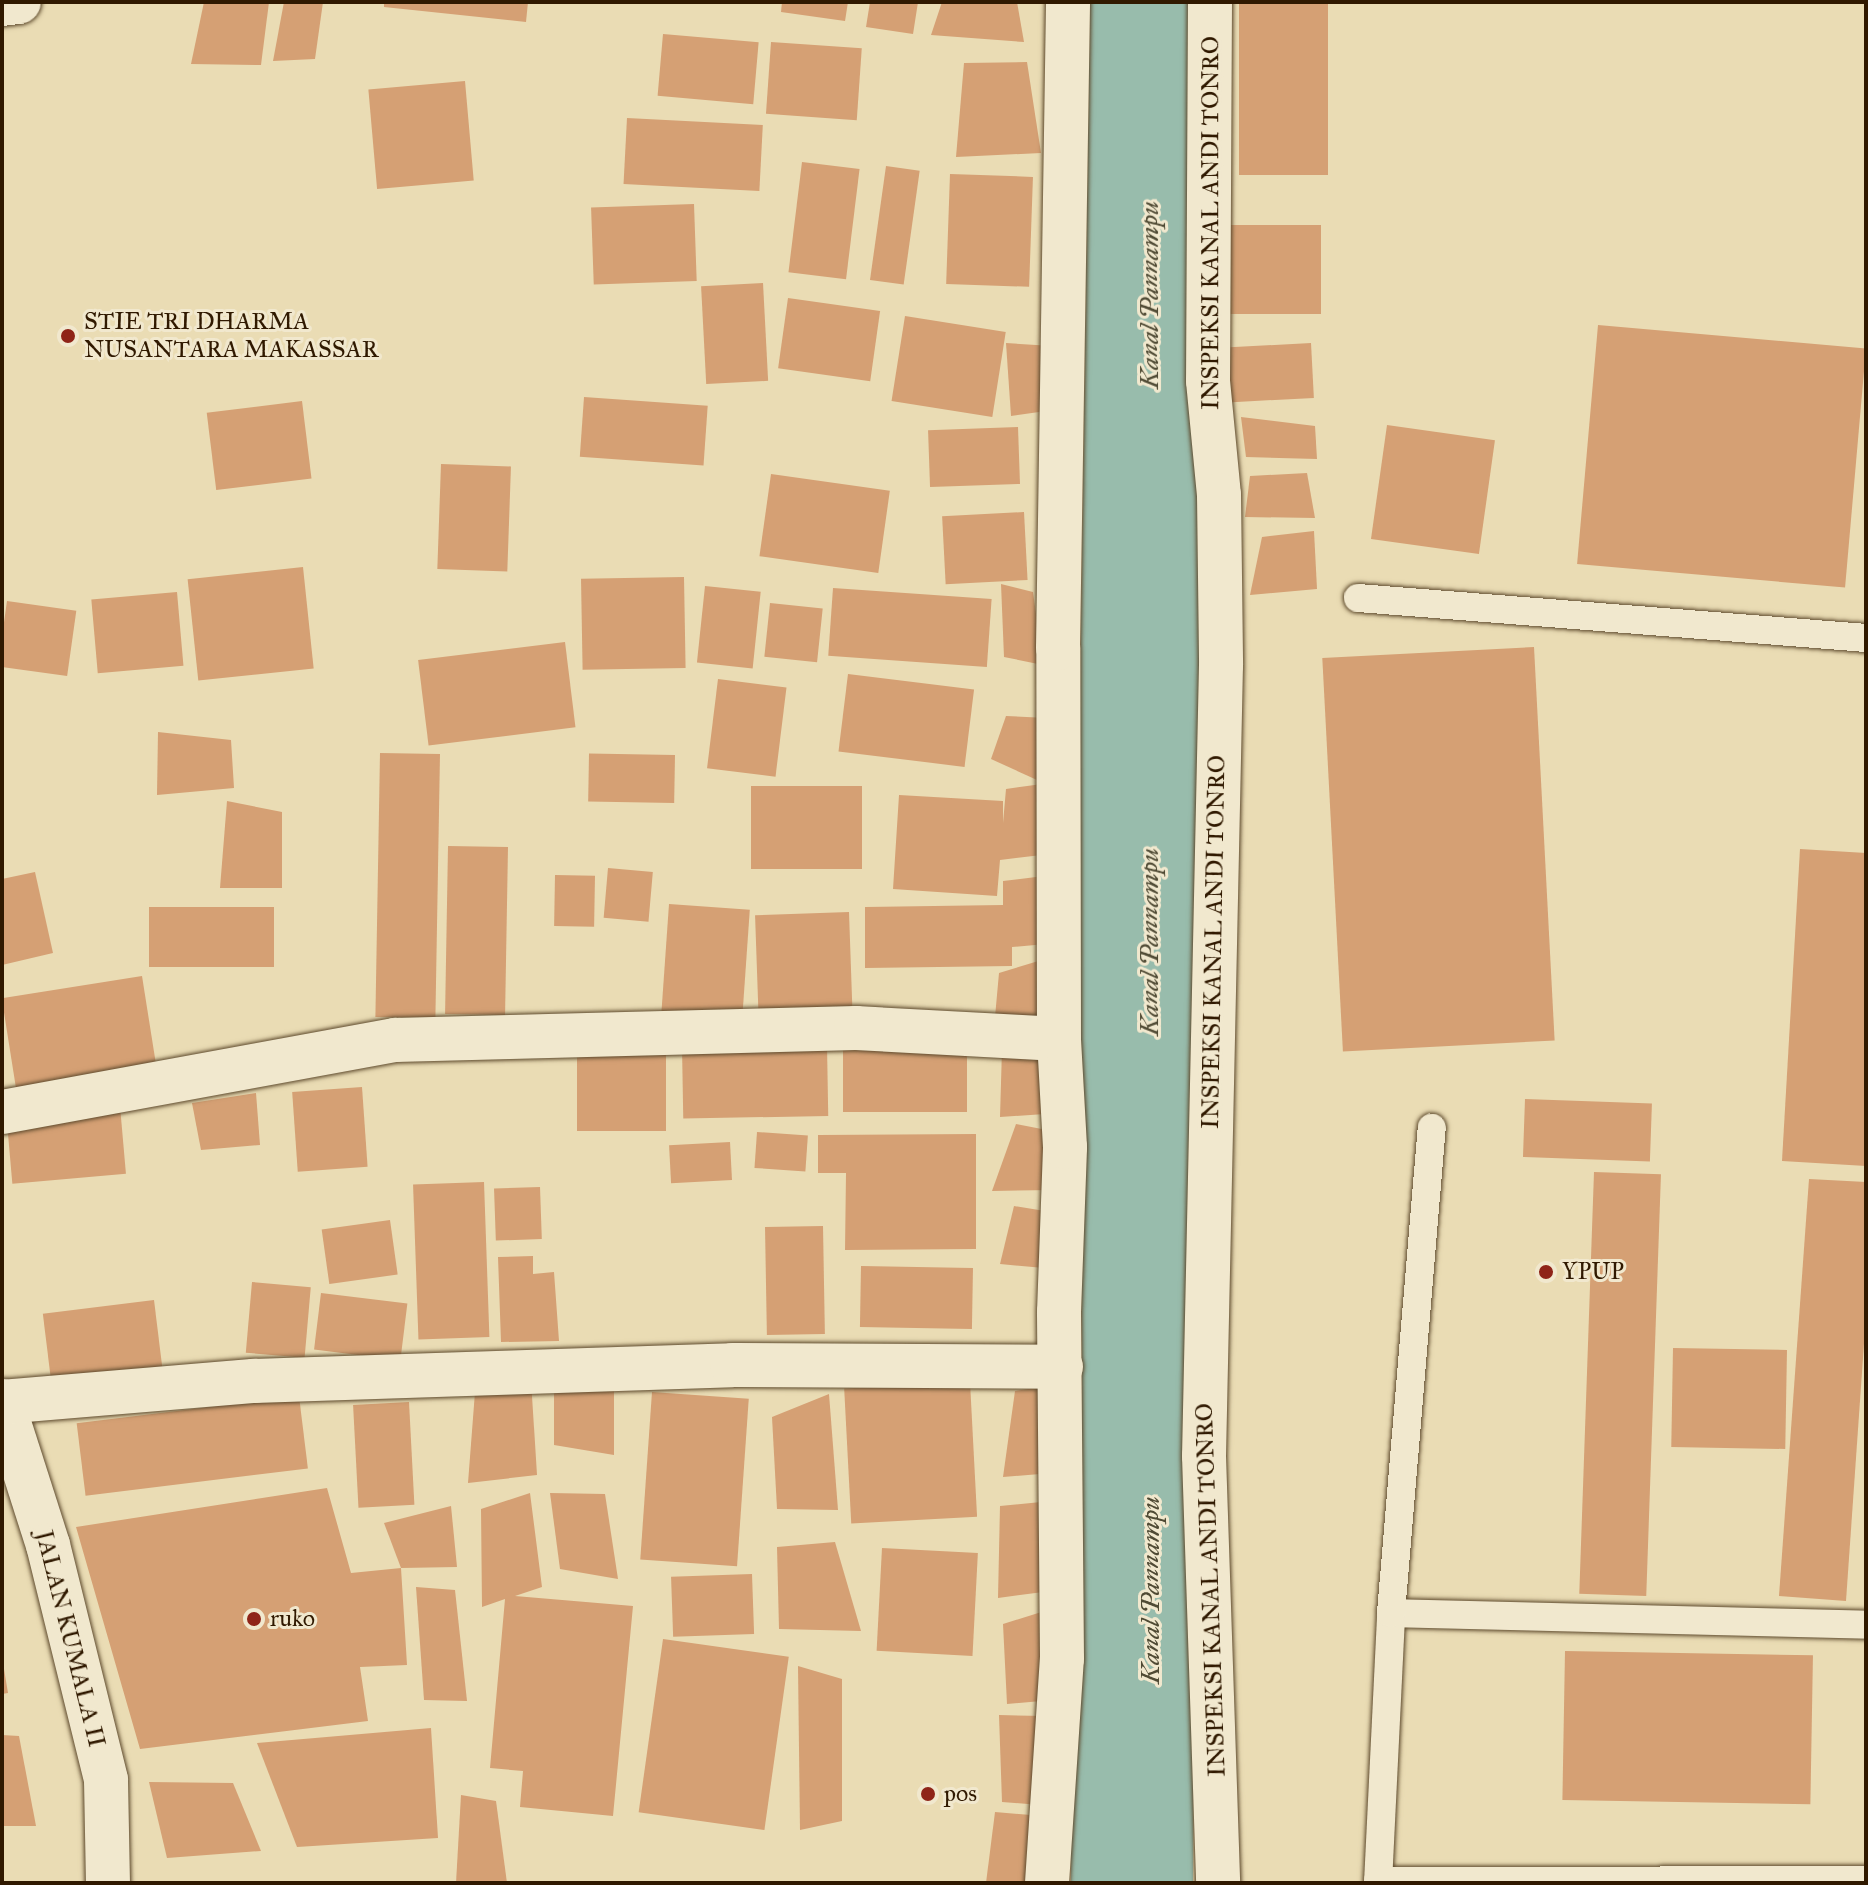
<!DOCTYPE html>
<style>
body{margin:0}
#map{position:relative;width:1868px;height:1885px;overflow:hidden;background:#eadcb4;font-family:"IM FELL Great Primer",serif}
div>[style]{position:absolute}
.water>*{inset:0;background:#98bcac}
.building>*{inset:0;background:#d5a074;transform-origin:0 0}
.roads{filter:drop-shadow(0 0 2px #5e4a2d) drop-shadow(0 0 2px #5e4a2d)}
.service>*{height:28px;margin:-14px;padding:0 14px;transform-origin:14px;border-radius:14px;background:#f1e8ce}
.minor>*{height:44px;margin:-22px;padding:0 22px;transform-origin:22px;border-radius:22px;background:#f1e8ce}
.dots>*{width:22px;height:22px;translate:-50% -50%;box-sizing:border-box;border:4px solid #f1e8ce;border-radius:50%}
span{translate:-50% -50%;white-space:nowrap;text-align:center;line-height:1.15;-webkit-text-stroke:6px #f1e8ce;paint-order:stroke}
.street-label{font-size:24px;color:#301900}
.poi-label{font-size:24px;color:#301900}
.left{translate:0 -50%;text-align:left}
.water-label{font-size:26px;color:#4f4a34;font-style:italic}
.frame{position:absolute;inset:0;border:4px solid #301900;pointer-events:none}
</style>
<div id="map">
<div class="water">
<i style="clip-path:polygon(1090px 2px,1194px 2px,1203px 504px,1193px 1883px,1071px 1883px,1071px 1702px,1082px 1396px,1078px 827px)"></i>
</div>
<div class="building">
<i style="clip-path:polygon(204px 2px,269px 2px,261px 65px,191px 64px)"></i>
<i style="clip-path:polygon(284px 2px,323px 2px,315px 59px,273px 61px)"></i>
<i style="clip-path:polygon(384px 2px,528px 2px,526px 22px,384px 7px)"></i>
<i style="clip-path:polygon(782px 2px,848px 2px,845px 21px,781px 12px)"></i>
<i style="clip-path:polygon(870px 2px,918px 2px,913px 34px,866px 27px)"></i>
<i style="clip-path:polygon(942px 2px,1017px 2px,1024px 42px,931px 35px)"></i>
<i style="left:1239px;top:2px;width:89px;height:173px"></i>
<i style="left:663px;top:34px;width:96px;height:62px;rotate:5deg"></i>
<i style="left:771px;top:42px;width:91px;height:72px;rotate:4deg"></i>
<i style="clip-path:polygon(1027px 62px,1041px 153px,956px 157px,964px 63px)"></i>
<i style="left:465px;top:81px;width:100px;height:97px;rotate:85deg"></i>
<i style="left:627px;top:118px;width:136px;height:66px;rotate:3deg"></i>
<i style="left:802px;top:162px;width:58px;height:111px;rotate:7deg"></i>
<i style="left:886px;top:166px;width:34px;height:115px;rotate:8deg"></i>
<i style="left:950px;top:174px;width:83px;height:110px;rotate:2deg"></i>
<i style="left:694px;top:204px;width:77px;height:103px;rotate:88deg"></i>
<i style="left:1224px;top:225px;width:97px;height:89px"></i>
<i style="left:763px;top:283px;width:98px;height:62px;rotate:87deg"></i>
<i style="left:788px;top:298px;width:93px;height:71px;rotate:8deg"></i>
<i style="left:905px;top:316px;width:102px;height:86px;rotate:9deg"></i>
<i style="left:1598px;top:325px;width:269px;height:240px;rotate:5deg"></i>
<i style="clip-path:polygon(1006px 343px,1052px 346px,1046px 411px,1011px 416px)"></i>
<i style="left:1311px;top:343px;width:55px;height:86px;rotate:87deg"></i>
<i style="left:584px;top:397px;width:124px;height:60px;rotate:4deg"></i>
<i style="left:302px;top:401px;width:78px;height:96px;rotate:83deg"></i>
<i style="clip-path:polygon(1241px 417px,1315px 426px,1317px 459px,1246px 457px)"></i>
<i style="left:1387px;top:425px;width:109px;height:115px;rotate:8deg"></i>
<i style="left:1018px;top:427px;width:57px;height:90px;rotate:88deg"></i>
<i style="left:441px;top:464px;width:70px;height:105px;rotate:2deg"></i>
<i style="clip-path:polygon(1307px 473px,1315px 518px,1245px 517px,1250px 476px)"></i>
<i style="left:771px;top:474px;width:120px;height:83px;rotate:8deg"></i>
<i style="left:1024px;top:512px;width:68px;height:82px;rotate:87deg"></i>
<i style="clip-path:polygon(1314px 531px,1317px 589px,1250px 595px,1262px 537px)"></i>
<i style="left:303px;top:567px;width:102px;height:116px;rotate:84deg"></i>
<i style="left:684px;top:577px;width:91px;height:103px;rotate:89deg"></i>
<i style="clip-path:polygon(1001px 584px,1033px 592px,1043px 665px,1004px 657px)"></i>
<i style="left:705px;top:586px;width:56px;height:77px;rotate:6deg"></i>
<i style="left:833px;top:588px;width:159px;height:68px;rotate:4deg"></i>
<i style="left:177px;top:592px;width:74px;height:86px;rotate:85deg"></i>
<i style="left:7px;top:601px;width:70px;height:66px;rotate:8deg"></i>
<i style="left:770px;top:603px;width:53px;height:54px;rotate:6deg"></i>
<i style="left:565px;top:642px;width:86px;height:148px;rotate:83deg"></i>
<i style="left:1534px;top:647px;width:394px;height:212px;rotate:87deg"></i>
<i style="left:848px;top:674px;width:127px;height:78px;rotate:7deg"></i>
<i style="left:718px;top:679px;width:69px;height:90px;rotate:7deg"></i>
<i style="clip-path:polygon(1006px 716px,1047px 718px,1037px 780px,991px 759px)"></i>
<i style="clip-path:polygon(158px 732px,231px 740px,234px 788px,157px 795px)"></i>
<i style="left:380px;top:753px;width:60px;height:264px;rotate:1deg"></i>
<i style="left:675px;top:755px;width:48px;height:86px;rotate:91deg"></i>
<i style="clip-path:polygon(1042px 784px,1050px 854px,1000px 860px,997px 896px,893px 889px,899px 795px,1003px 801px,1003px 823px,1006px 789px)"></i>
<i style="left:751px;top:786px;width:111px;height:83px"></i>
<i style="clip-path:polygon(227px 801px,282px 812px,282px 888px,220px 888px)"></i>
<i style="left:448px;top:846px;width:60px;height:168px;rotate:1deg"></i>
<i style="clip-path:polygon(1800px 849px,1866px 853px,1866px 1166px,1782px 1161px)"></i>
<i style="left:608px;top:868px;width:45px;height:50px;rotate:5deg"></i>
<i style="clip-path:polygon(35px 872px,53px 953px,2px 965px,2px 879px)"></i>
<i style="left:555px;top:875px;width:40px;height:51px;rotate:1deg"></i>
<i style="clip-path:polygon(1044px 876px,1046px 944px,1012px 947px,1012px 966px,865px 968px,865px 907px,1003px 905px,1003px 881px)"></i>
<i style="left:669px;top:904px;width:81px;height:117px;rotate:4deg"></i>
<i style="left:149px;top:907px;width:125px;height:60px"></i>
<i style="left:849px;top:912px;width:105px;height:94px;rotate:88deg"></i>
<i style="clip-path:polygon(1045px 959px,1039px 1035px,994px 1028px,999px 973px)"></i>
<i style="left:142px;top:976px;width:97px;height:142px;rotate:81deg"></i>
<i style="clip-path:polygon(1050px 1041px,1045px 1114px,1000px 1117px,1002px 1049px)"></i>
<i style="left:843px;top:1044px;width:124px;height:68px"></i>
<i style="left:827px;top:1045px;width:71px;height:145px;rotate:89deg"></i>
<i style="left:577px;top:1046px;width:89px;height:85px"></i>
<i style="left:362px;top:1087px;width:80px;height:70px;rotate:86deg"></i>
<i style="clip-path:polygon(256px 1093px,260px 1145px,201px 1150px,192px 1103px)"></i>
<i style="left:1525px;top:1099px;width:127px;height:58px;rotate:2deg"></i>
<i style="left:120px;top:1106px;width:68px;height:114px;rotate:85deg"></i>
<i style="clip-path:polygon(1016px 1124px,1052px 1131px,1053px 1190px,992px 1191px)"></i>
<i style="left:757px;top:1132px;width:51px;height:36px;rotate:4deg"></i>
<i style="clip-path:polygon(976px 1134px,976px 1249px,845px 1250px,846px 1173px,818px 1173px,818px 1135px)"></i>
<i style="left:730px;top:1142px;width:38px;height:61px;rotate:87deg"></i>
<i style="left:1594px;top:1172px;width:67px;height:422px;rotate:2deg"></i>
<i style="clip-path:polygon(1809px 1179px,1866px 1182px,1866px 1315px,1846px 1601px,1779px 1596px)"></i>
<i style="left:484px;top:1182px;width:155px;height:71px;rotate:88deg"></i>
<i style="left:540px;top:1187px;width:52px;height:46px;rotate:88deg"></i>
<i style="clip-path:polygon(1014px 1206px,1051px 1212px,1044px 1268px,1000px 1264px)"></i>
<i style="left:390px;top:1220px;width:55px;height:69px;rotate:82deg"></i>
<i style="left:823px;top:1226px;width:108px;height:58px;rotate:89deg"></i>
<i style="clip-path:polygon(533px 1256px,533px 1274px,554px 1272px,559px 1341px,501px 1342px,498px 1257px)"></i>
<i style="left:861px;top:1266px;width:112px;height:61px;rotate:1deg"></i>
<i style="left:252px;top:1282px;width:59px;height:71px;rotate:5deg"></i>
<i style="left:321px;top:1293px;width:87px;height:57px;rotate:7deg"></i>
<i style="left:154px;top:1300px;width:73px;height:112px;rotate:83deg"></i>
<i style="left:1673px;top:1348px;width:114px;height:99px;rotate:1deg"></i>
<i style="clip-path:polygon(531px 1380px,537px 1475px,468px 1483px,475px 1392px)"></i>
<i style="left:970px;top:1382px;width:135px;height:126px;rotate:87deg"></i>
<i style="clip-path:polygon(614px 1384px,614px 1455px,554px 1445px,554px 1390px)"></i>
<i style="clip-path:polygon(1057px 1385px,1052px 1473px,1003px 1477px,1015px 1391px)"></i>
<i style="left:652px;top:1392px;width:97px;height:168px;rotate:4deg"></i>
<i style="clip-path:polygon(829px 1394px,838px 1510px,777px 1509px,772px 1417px)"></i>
<i style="left:299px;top:1396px;width:73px;height:224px;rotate:83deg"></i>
<i style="left:409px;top:1402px;width:103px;height:56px;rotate:87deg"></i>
<i style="clip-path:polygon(327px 1488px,351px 1573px,401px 1568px,407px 1665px,360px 1667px,368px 1721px,140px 1749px,76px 1527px)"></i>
<i style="clip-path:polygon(530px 1493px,542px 1587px,515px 1596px,633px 1606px,613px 1816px,520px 1807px,523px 1771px,490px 1768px,505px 1599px,482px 1607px,481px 1509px)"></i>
<i style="clip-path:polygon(550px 1493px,605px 1494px,618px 1579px,560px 1569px)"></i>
<i style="clip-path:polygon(1041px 1502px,1051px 1591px,998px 1598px,1000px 1506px)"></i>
<i style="clip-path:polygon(451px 1506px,457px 1567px,401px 1568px,384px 1523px)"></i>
<i style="clip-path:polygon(835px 1542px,861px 1631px,779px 1629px,777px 1547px)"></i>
<i style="left:882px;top:1548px;width:96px;height:103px;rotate:3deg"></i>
<i style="left:752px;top:1574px;width:60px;height:81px;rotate:88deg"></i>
<i style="clip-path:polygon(416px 1587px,455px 1590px,467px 1701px,424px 1700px)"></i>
<i style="clip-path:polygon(1051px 1609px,1053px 1700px,1007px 1704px,1003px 1624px)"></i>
<i style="left:663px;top:1639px;width:127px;height:175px;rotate:8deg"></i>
<i style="left:1565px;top:1651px;width:248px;height:149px;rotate:1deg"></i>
<i style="clip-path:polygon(798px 1666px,842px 1679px,842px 1821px,800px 1830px)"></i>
<i style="clip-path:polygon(4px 1669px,8px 1693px,2px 1694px,2px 1670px)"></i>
<i style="clip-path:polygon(999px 1715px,1044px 1716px,1040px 1805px,1002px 1802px)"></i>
<i style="clip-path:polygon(431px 1728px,438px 1838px,297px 1847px,257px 1743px)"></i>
<i style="clip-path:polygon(2px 1735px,19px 1736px,36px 1826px,2px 1826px)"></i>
<i style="clip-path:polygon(149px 1782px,233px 1783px,261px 1851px,167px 1858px)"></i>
<i style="clip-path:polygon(461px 1795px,496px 1801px,507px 1883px,456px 1883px)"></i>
<i style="clip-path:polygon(995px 1812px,1042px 1816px,1038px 1883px,986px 1883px)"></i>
</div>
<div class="roads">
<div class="service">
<i style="left:1358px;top:598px;width:510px;rotate:4.5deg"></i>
<i style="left:1391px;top:1613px;width:475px;rotate:1.4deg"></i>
<i style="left:1378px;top:1881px;width:488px;rotate:-0.1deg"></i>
<i style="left:1378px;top:1883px;width:270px;rotate:-87.2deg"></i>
<i style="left:1391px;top:1613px;width:487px;rotate:-85.2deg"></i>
</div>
<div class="minor">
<i style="left:1210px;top:2px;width:379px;rotate:90.3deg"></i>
<i style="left:1208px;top:381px;width:115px;rotate:84.5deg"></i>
<i style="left:1219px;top:495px;width:170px;rotate:89.3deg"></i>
<i style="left:1221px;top:665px;width:791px;rotate:91.23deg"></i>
<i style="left:1204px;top:1456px;width:427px;rotate:88.1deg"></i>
<i style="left:2px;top:4px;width:17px;rotate:-7deg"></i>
<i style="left:2px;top:1112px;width:400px;rotate:-10.4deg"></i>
<i style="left:395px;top:1040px;width:461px;rotate:-1.5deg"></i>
<i style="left:856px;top:1028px;width:203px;rotate:3.1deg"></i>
<i style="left:2px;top:1401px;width:151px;rotate:72.3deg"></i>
<i style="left:48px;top:1545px;width:242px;rotate:76.1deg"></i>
<i style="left:106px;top:1780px;width:103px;rotate:88.9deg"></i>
<i style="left:2px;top:1402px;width:253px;rotate:-4.8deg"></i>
<i style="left:254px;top:1381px;width:478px;rotate:-1.9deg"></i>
<i style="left:732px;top:1365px;width:329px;rotate:0.3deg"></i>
<i style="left:1047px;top:1883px;width:225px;rotate:-86.2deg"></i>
<i style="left:1062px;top:1659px;width:347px;rotate:-90.5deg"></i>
<i style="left:1059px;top:1312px;width:165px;rotate:-87.9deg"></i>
<i style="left:1065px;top:1147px;width:108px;rotate:-93.2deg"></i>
<i style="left:1059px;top:1039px;width:391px;rotate:-90.1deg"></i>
<i style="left:1058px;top:648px;width:646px;rotate:-89.11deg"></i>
</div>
</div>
<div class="dots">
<i style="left:68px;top:336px;background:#8f2418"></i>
<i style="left:1546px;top:1272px;background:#8f2418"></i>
<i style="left:254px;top:1619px;background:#8f2418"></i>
<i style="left:928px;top:1794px;background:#8f2418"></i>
</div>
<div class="street-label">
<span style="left:1211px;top:223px;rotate:-90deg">INSPEKSI KANAL ANDI TONRO</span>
<span style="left:1214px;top:942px;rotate:-89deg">INSPEKSI KANAL ANDI TONRO</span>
<span style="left:1211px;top:1590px;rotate:-92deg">INSPEKSI KANAL ANDI TONRO</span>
<span style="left:70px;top:1639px;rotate:76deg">JALAN KUMALA II</span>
</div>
<div class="poi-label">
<span class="left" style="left:84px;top:336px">STIE TRI DHARMA<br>NUSANTARA MAKASSAR</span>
<span class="left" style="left:1562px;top:1272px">YPUP</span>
<span class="left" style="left:270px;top:1619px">ruko</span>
<span class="left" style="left:944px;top:1794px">pos</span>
</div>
<div class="water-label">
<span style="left:1150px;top:295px;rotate:-90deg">Kanal Pannampu</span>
<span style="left:1150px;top:942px;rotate:-90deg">Kanal Pannampu</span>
<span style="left:1151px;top:1590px;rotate:-90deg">Kanal Pannampu</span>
</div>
<div class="frame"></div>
</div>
